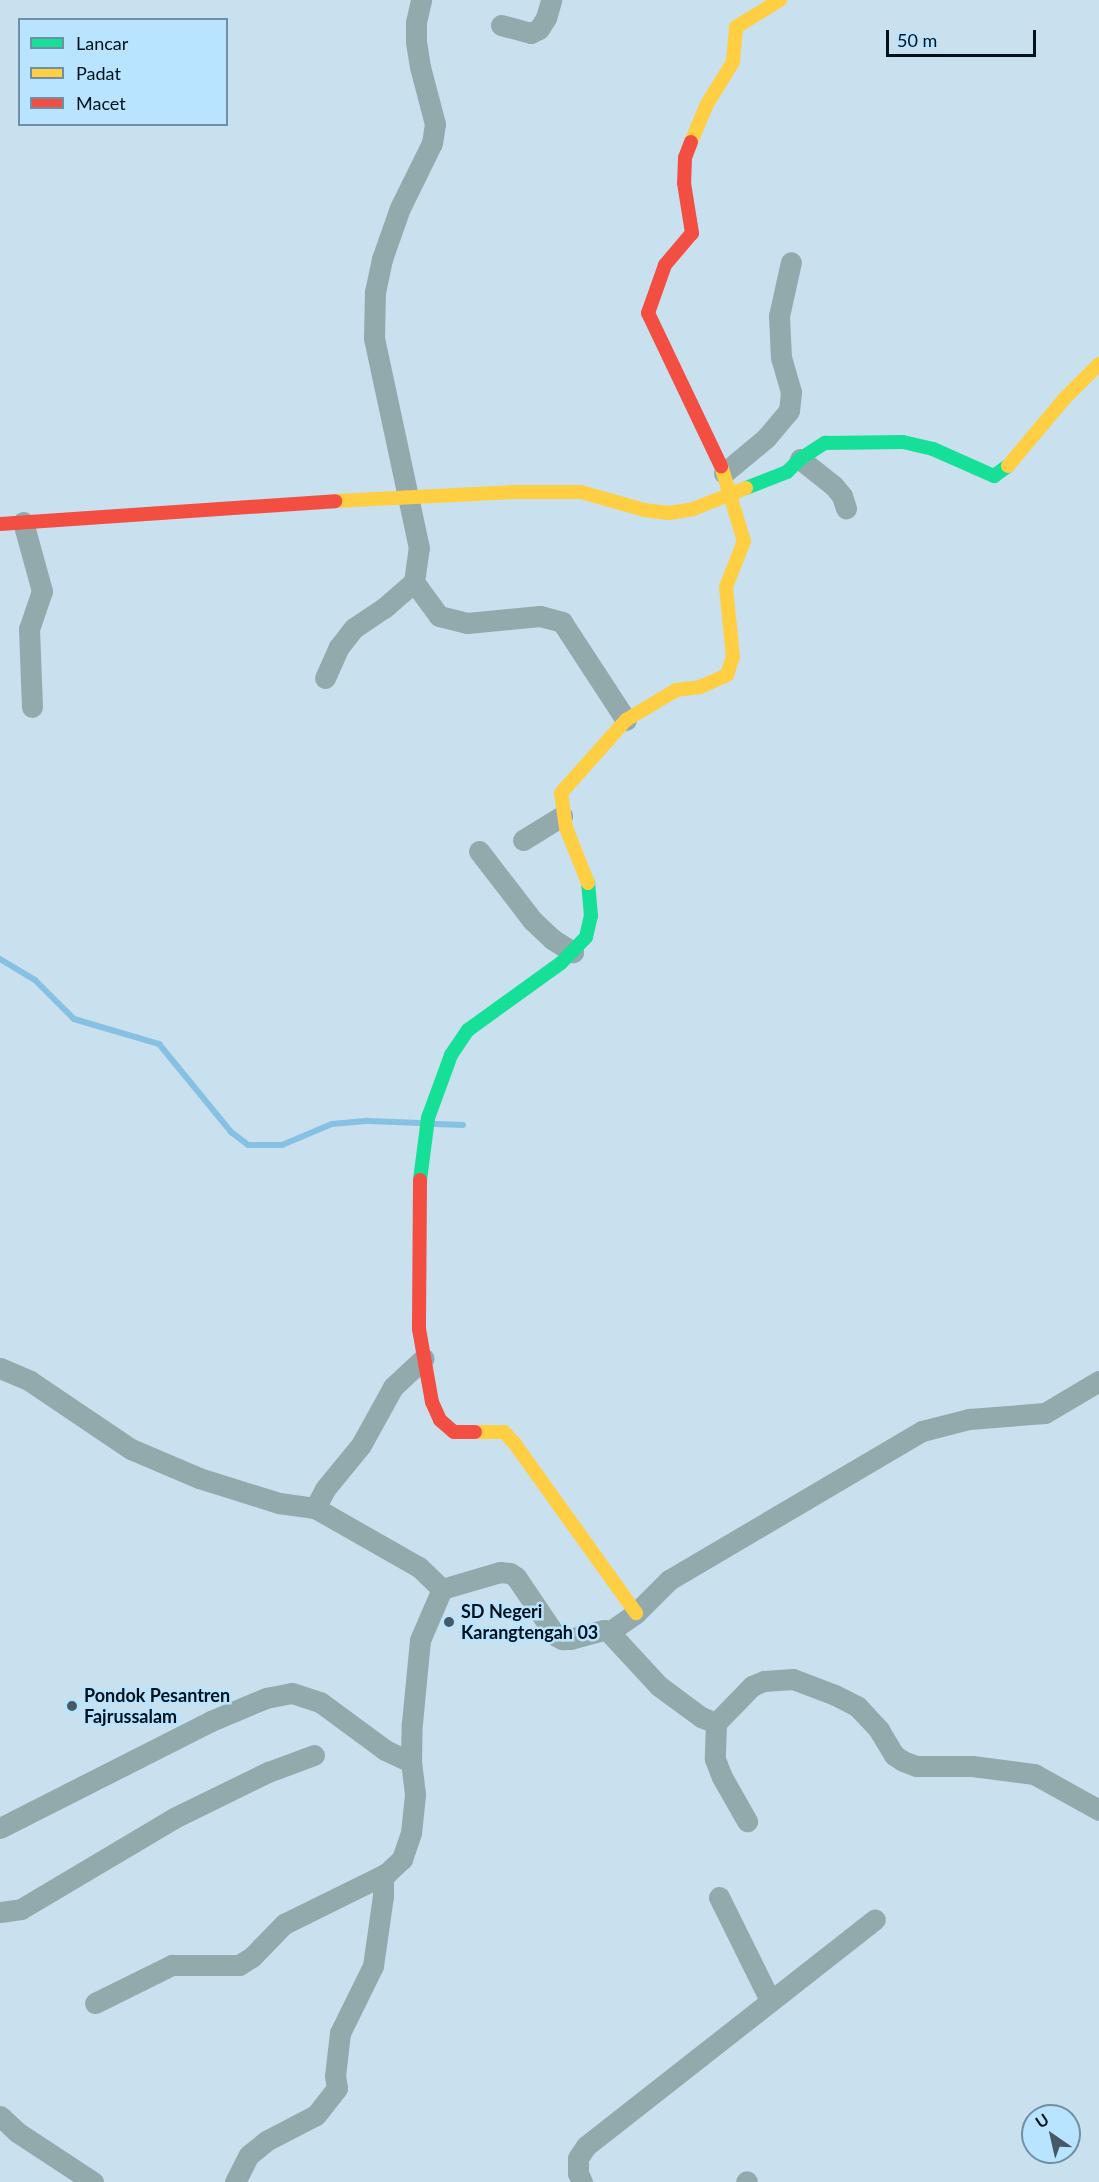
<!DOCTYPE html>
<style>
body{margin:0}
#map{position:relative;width:1099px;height:2182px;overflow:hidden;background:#c9e0ef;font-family:Lato,sans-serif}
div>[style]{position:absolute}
.stream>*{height:6px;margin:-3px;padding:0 3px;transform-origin:3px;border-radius:3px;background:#86c1e4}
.street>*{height:21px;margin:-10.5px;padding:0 10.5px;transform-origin:10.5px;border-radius:10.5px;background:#93aaac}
.fast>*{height:14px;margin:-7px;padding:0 7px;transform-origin:7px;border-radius:7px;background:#16e098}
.slow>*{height:14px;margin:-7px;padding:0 7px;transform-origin:7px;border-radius:7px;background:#ffcf43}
.jam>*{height:14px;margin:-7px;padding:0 7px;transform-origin:7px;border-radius:7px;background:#f24e42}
.dots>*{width:16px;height:16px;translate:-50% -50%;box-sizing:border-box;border:3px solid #b9e4ff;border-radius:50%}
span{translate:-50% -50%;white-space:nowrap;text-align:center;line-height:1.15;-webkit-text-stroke:5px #b9e4ff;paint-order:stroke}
.poi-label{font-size:18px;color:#00111c;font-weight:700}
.left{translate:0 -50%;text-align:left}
.legend{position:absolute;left:18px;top:18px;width:210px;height:108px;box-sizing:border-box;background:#b9e4ff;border:2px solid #6f90a4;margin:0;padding:8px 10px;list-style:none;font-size:18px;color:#00111c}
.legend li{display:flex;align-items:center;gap:12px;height:30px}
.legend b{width:30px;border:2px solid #6f90a4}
.north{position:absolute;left:1021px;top:2104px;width:60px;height:60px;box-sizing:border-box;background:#b9e4ff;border:2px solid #6f90a4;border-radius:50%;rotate:326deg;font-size:16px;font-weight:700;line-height:24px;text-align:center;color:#00111c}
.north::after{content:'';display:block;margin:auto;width:21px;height:27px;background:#465966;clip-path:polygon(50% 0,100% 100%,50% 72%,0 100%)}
.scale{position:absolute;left:886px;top:30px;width:150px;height:27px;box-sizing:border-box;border:3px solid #00111c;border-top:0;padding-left:8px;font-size:18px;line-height:21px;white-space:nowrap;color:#00111c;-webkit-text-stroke:4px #b9e4ff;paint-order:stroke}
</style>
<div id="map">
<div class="stream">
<i style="left:0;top:959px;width:41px;rotate:31deg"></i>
<i style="left:35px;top:980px;width:55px;rotate:45deg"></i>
<i style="left:74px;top:1019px;width:89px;rotate:16.4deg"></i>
<i style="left:159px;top:1044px;width:114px;rotate:50.7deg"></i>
<i style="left:231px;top:1132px;width:21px;rotate:37deg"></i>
<i style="left:248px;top:1145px;width:34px"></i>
<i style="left:282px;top:1145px;width:54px;rotate:-22.8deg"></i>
<i style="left:332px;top:1124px;width:36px;rotate:-5deg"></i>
<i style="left:368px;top:1121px;width:52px;rotate:2.2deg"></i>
<i style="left:436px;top:1124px;width:27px;rotate:2deg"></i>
</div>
<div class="street">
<i style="left:501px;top:25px;width:31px;rotate:15deg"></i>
<i style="left:531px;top:33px;width:9px;rotate:-27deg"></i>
<i style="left:539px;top:29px;width:13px;rotate:-58deg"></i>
<i style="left:546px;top:18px;width:19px;rotate:-74deg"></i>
<i style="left:800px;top:459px;width:43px;rotate:38.5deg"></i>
<i style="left:834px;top:486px;width:13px;rotate:51deg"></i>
<i style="left:842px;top:496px;width:13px;rotate:72deg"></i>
<i style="left:724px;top:473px;width:55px;rotate:-39.8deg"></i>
<i style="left:766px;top:438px;width:35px;rotate:-50deg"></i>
<i style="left:789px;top:411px;width:19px;rotate:-84deg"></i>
<i style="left:791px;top:392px;width:35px;rotate:-106deg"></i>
<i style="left:781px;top:358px;width:42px;rotate:-92.7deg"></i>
<i style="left:779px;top:316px;width:55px;rotate:-77.5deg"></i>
<i style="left:23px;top:522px;width:72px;rotate:74.6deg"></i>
<i style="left:42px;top:591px;width:40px;rotate:108.9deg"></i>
<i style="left:29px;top:629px;width:78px;rotate:87.8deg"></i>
<i style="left:414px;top:582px;width:42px;rotate:53.7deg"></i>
<i style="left:439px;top:616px;width:29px;rotate:14deg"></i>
<i style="left:467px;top:623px;width:73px;rotate:-5.5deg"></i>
<i style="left:540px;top:616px;width:23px;rotate:15deg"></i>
<i style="left:562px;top:622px;width:117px;rotate:56.9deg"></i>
<i style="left:325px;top:678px;width:34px;rotate:-66deg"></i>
<i style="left:339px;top:647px;width:24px;rotate:-52deg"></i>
<i style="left:354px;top:628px;width:36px;rotate:-34deg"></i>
<i style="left:384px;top:608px;width:40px;rotate:-41deg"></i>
<i style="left:414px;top:582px;width:34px;rotate:-82deg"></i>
<i style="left:419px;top:548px;width:215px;rotate:-102.1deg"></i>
<i style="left:374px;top:338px;width:46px;rotate:-88.8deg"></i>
<i style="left:375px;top:292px;width:34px;rotate:-78deg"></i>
<i style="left:382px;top:259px;width:54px;rotate:-70.6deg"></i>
<i style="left:400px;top:208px;width:72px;rotate:-63.8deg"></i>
<i style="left:432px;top:143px;width:19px;rotate:-81deg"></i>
<i style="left:435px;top:124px;width:59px;rotate:-104.7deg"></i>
<i style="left:420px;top:67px;width:26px;rotate:-99deg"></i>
<i style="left:416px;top:41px;width:19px;rotate:-90deg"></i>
<i style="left:416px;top:22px;width:23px;rotate:-77deg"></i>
<i style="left:523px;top:840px;width:46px;rotate:-31.6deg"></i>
<i style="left:479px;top:851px;width:88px;rotate:52.4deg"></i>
<i style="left:533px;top:921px;width:26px;rotate:43deg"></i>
<i style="left:552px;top:939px;width:25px;rotate:32deg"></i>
<i style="left:0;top:1368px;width:33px;rotate:23deg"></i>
<i style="left:30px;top:1381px;width:122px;rotate:34deg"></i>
<i style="left:131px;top:1449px;width:74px;rotate:23.1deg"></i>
<i style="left:199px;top:1478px;width:84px;rotate:17.4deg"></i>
<i style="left:279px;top:1503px;width:36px;rotate:8deg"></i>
<i style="left:315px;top:1508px;width:120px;rotate:29.6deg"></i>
<i style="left:419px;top:1567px;width:32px;rotate:44deg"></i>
<i style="left:442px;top:1589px;width:60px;rotate:-16.3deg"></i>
<i style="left:500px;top:1572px;width:10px;rotate:6deg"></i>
<i style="left:510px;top:1573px;width:7px;rotate:34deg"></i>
<i style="left:516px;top:1577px;width:71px;rotate:55.9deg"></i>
<i style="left:556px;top:1636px;width:7px;rotate:27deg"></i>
<i style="left:562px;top:1639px;width:8px"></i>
<i style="left:570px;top:1639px;width:35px;rotate:-15deg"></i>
<i style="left:604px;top:1630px;width:5px;rotate:22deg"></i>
<i style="left:609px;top:1632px;width:74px;rotate:47.2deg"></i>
<i style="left:659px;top:1686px;width:52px;rotate:36.4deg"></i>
<i style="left:701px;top:1717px;width:16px;rotate:22deg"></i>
<i style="left:716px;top:1723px;width:52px;rotate:-45.8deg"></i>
<i style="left:752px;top:1686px;width:13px;rotate:-23deg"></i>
<i style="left:764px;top:1681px;width:29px;rotate:-4deg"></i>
<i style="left:793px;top:1679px;width:45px;rotate:20.9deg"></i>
<i style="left:835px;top:1695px;width:25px;rotate:27deg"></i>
<i style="left:857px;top:1706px;width:33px;rotate:47deg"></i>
<i style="left:879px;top:1730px;width:29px;rotate:59deg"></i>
<i style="left:894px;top:1755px;width:11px;rotate:34deg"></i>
<i style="left:903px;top:1761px;width:14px;rotate:21deg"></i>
<i style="left:916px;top:1766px;width:56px"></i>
<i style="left:972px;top:1766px;width:63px;rotate:7.4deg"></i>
<i style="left:1034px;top:1774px;width:74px;rotate:29deg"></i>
<i style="left:315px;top:1508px;width:21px;rotate:-62deg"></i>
<i style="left:325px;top:1489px;width:57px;rotate:-50.7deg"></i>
<i style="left:361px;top:1445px;width:66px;rotate:-61.1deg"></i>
<i style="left:393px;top:1387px;width:42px;rotate:-43.1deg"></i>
<i style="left:609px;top:1632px;width:33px;rotate:-35deg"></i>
<i style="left:636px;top:1613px;width:47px;rotate:-45deg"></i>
<i style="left:669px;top:1580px;width:294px;rotate:-30.5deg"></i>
<i style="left:922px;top:1431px;width:49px;rotate:-14.3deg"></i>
<i style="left:969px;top:1419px;width:76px;rotate:-4.5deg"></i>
<i style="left:1045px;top:1413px;width:63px;rotate:-30.7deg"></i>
<i style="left:716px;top:1723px;width:36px;rotate:92deg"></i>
<i style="left:715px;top:1759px;width:19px;rotate:69deg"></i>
<i style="left:722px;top:1777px;width:51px;rotate:60.4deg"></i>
<i style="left:0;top:1828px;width:237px;rotate:-26.9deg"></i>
<i style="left:211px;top:1721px;width:60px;rotate:-22.7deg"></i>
<i style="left:266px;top:1698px;width:26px;rotate:-11deg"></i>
<i style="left:292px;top:1693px;width:29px;rotate:18deg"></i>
<i style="left:320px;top:1702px;width:81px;rotate:36.4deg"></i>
<i style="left:385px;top:1750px;width:29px;rotate:25deg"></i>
<i style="left:719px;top:1897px;width:115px;rotate:63.7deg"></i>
<i style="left:0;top:1912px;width:21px;rotate:-8deg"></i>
<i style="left:21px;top:1909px;width:178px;rotate:-30.7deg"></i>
<i style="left:174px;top:1818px;width:105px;rotate:-26.1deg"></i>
<i style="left:268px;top:1772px;width:49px;rotate:-20.3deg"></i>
<i style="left:95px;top:2003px;width:86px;rotate:-26.3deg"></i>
<i style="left:172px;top:1965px;width:67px"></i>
<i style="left:239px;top:1965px;width:15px;rotate:-32deg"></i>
<i style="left:252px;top:1957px;width:46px;rotate:-45.9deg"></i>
<i style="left:284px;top:1924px;width:115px;rotate:-26.3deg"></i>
<i style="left:387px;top:1873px;width:21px;rotate:-43deg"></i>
<i style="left:402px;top:1859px;width:28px;rotate:-71deg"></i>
<i style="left:411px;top:1833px;width:39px;rotate:-84deg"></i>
<i style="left:415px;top:1794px;width:32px;rotate:-97deg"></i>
<i style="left:411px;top:1762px;width:39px;rotate:-89deg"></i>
<i style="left:412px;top:1723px;width:83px;rotate:-84.5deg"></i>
<i style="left:420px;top:1640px;width:56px;rotate:-66.7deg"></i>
<i style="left:0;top:2116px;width:23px;rotate:43deg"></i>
<i style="left:17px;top:2132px;width:91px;rotate:33.3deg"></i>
<i style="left:235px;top:2182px;width:30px;rotate:-63deg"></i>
<i style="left:249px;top:2155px;width:22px;rotate:-39deg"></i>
<i style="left:266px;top:2141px;width:56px;rotate:-27.5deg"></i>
<i style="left:316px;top:2115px;width:34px;rotate:-52deg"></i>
<i style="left:337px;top:2088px;width:12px;rotate:-99deg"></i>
<i style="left:335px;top:2076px;width:43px;rotate:-83.4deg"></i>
<i style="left:340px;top:2033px;width:75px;rotate:-63.8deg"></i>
<i style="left:373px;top:1966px;width:71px;rotate:-81.9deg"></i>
<i style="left:383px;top:1896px;width:21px;rotate:-90deg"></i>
<i style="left:582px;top:2182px;width:10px;rotate:-114deg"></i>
<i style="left:578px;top:2173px;width:15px;rotate:-90deg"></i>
<i style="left:578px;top:2158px;width:14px;rotate:-56deg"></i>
<i style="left:586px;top:2146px;width:367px;rotate:-38.1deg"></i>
<i style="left:746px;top:2182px;width:1px;rotate:-45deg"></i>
</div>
<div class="fast">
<i style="left:746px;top:488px;width:44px;rotate:-21.3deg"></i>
<i style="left:787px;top:472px;width:18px;rotate:-45deg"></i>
<i style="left:800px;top:459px;width:30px;rotate:-33deg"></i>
<i style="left:825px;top:443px;width:78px;rotate:-0.7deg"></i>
<i style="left:903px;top:442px;width:31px;rotate:13deg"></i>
<i style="left:933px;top:449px;width:67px;rotate:23.9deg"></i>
<i style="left:994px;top:476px;width:17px;rotate:-36deg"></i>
<i style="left:420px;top:1180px;width:63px;rotate:-82.6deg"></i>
<i style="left:428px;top:1118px;width:67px;rotate:-69.9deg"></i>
<i style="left:451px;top:1055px;width:30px;rotate:-56deg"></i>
<i style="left:468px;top:1030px;width:115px;rotate:-35.8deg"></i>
<i style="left:561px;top:963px;width:36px;rotate:-46deg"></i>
<i style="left:586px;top:937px;width:22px;rotate:-77deg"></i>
<i style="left:591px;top:916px;width:33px;rotate:-95deg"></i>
</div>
<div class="slow">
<i style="left:691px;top:142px;width:41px;rotate:-67.2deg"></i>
<i style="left:707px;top:104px;width:49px;rotate:-58.2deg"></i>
<i style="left:733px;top:62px;width:35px;rotate:-85deg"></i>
<i style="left:736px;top:27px;width:52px;rotate:-31.5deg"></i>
<i style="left:1008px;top:466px;width:89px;rotate:-50deg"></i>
<i style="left:1065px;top:398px;width:48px;rotate:-45deg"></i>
<i style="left:335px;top:501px;width:176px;rotate:-2.9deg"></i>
<i style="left:511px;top:492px;width:70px"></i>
<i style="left:581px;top:492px;width:66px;rotate:15.9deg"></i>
<i style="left:644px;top:510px;width:25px;rotate:7deg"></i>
<i style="left:669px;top:513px;width:24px;rotate:-9deg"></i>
<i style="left:693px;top:509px;width:57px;rotate:-21.6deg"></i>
<i style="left:588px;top:883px;width:59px;rotate:-111.8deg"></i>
<i style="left:566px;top:828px;width:35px;rotate:-98deg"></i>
<i style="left:561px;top:793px;width:98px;rotate:-48.3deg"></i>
<i style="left:626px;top:720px;width:58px;rotate:-31deg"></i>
<i style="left:676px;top:690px;width:24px;rotate:-7deg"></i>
<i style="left:700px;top:687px;width:30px;rotate:-24deg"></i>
<i style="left:727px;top:675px;width:19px;rotate:-72deg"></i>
<i style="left:733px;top:657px;width:70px;rotate:-95.7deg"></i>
<i style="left:726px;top:587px;width:49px;rotate:-68.6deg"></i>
<i style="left:744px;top:541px;width:78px;rotate:-107deg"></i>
<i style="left:475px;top:1432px;width:29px"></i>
<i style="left:504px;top:1432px;width:16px;rotate:47deg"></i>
<i style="left:515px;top:1444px;width:208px;rotate:54.4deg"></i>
</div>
<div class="jam">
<i style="left:691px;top:142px;width:17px;rotate:111deg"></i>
<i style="left:685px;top:158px;width:25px;rotate:92deg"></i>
<i style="left:684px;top:183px;width:51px;rotate:80.9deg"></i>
<i style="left:692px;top:233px;width:42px;rotate:130.2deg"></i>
<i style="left:665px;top:265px;width:51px;rotate:109.5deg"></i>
<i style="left:648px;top:313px;width:170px;rotate:64.5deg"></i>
<i style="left:0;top:524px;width:336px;rotate:-3.9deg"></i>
<i style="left:420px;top:1180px;width:149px;rotate:90.4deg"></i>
<i style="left:419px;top:1329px;width:74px;rotate:79.9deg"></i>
<i style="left:432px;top:1402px;width:20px;rotate:66deg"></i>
<i style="left:440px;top:1420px;width:18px;rotate:41deg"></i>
<i style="left:454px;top:1432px;width:21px"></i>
</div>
<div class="dots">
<i style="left:449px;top:1622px;background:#465966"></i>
<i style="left:72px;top:1706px;background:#465966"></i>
</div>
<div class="poi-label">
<span class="left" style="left:461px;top:1622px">SD Negeri<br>Karangtengah 03</span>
<span class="left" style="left:84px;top:1706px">Pondok Pesantren<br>Fajrussalam</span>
</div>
<ul class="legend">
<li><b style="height:8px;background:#16e098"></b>Lancar</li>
<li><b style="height:8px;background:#ffcf43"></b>Padat</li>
<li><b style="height:8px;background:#f24e42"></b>Macet</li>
</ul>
<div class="north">U</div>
<div class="scale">50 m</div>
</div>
